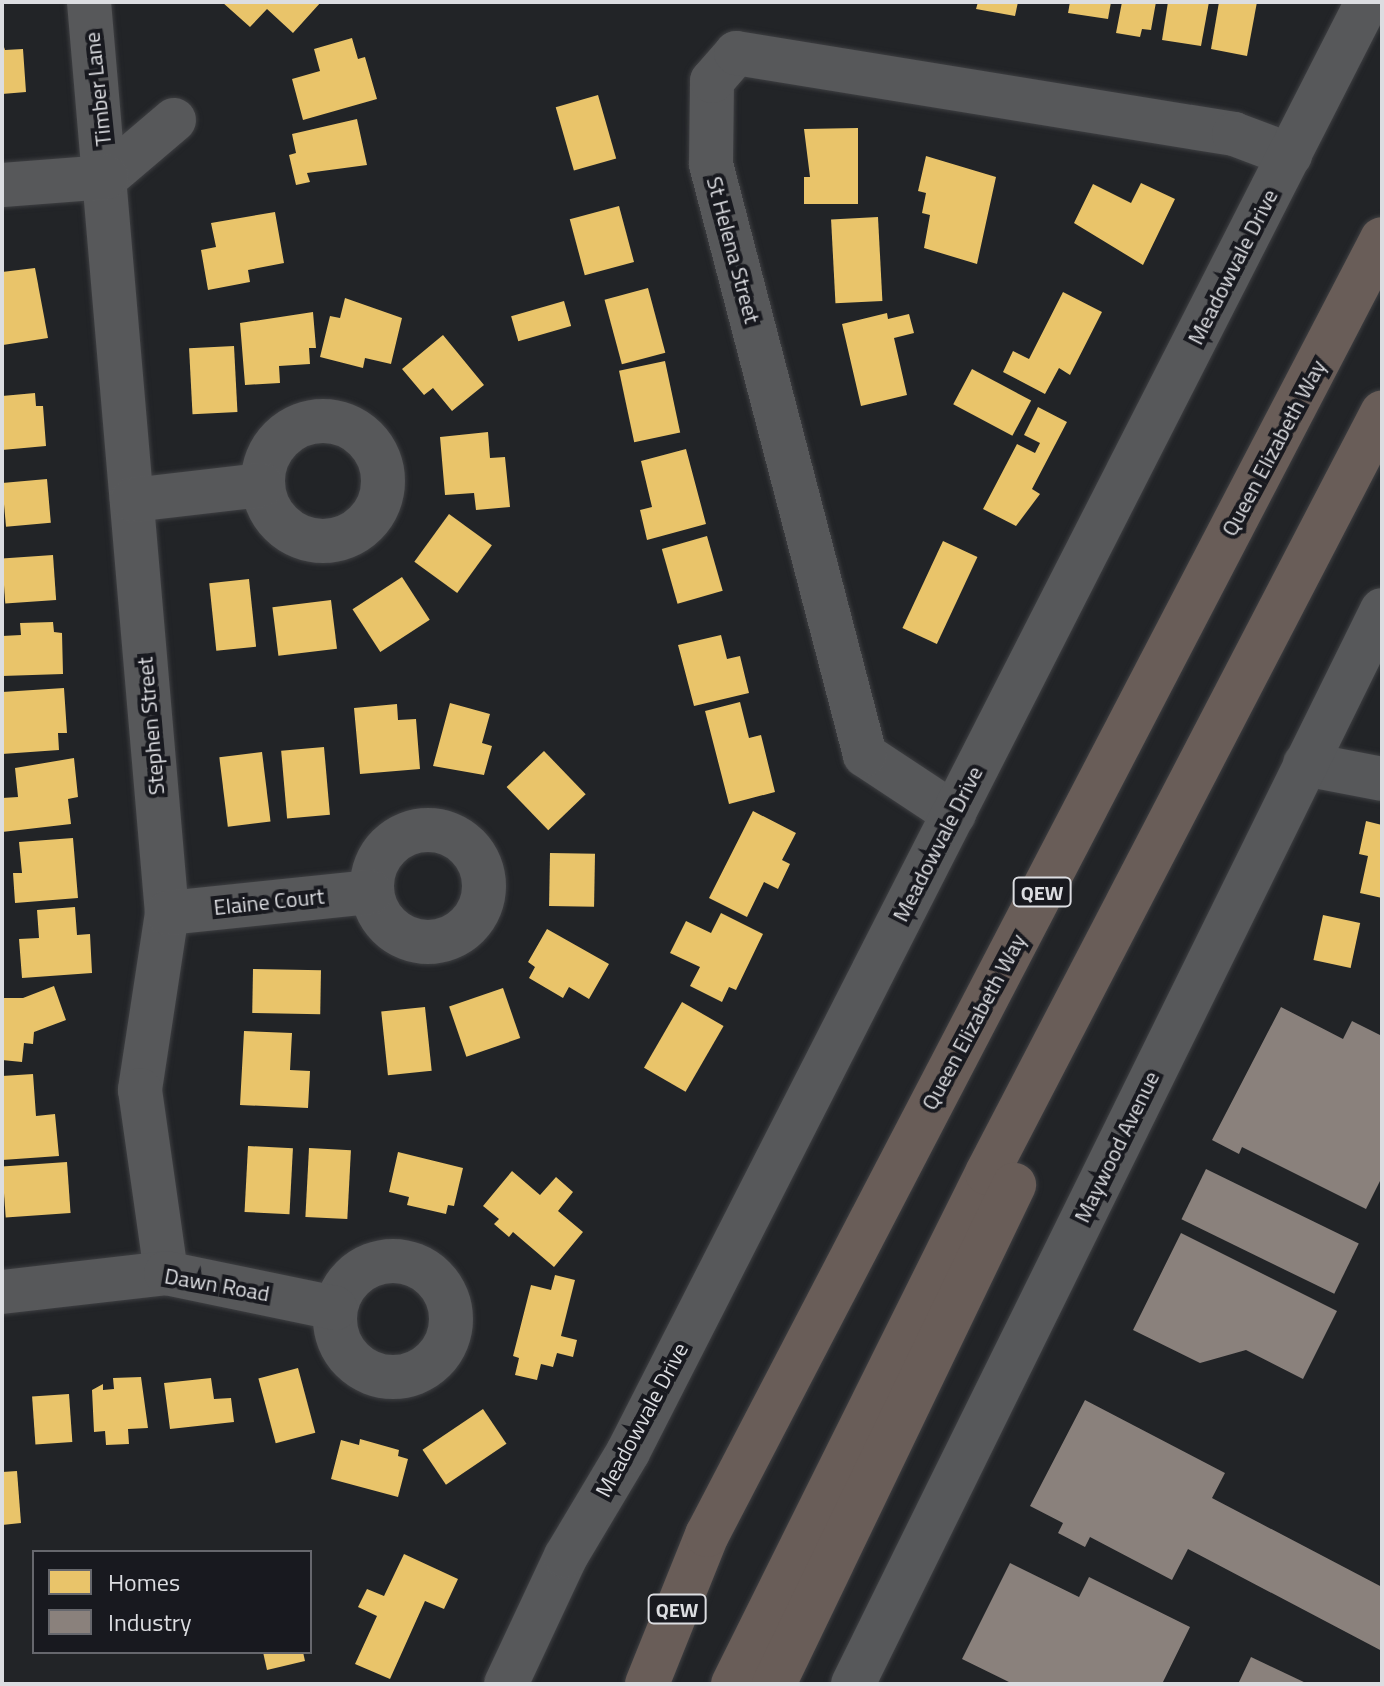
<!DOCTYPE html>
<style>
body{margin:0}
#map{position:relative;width:1384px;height:1686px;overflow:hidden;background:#222427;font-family:"Titillium Web",sans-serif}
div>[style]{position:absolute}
.homes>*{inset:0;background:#e9c46a;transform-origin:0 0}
.industry>*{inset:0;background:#8a817c;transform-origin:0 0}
.roads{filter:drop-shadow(0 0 2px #3e3f42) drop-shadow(0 0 2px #3e3f42)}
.minor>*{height:44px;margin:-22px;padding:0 22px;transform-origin:22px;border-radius:22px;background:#57585a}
.minor>.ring{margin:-22px;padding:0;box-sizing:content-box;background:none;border:44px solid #57585a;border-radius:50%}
.highway>*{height:44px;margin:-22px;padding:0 22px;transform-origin:22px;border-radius:22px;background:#695d58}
span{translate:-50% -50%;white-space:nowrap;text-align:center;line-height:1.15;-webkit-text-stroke:8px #18191f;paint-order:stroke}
.shield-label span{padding:2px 6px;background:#18191f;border:2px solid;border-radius:6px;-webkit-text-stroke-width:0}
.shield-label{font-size:20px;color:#dcdde1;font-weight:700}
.street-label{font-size:22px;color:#dcdde1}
.frame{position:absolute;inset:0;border:4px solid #dcdde1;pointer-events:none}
.legend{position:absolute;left:32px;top:1550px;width:280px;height:104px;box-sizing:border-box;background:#18191f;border:2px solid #66676d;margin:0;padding:10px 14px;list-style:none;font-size:24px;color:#dcdde1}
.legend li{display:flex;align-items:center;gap:16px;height:40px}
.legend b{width:40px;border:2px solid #66676d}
</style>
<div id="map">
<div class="homes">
<i style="clip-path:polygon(222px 2px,321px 2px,293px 33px,267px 9px,250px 27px)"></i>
<i style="clip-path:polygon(978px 2px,1018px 2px,1015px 16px,976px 9px)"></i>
<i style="clip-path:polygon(1070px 2px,1111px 2px,1108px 19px,1068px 13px)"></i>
<i style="clip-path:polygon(1122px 2px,1156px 2px,1151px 30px,1142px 29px,1140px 37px,1116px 33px)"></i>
<i style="clip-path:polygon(1168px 2px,1209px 2px,1201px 46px,1162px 40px)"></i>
<i style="clip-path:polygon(1219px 2px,1257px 2px,1247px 56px,1211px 49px)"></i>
<i style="clip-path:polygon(352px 38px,358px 59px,365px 57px,377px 99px,303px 120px,292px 79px,320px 71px,314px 49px)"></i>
<i style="clip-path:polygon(2px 41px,5px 50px,23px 49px,26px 92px,2px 94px)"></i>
<i style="left:598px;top:95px;width:66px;height:44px;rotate:74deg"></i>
<i style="clip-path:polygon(357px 119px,367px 165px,307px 173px,310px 182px,296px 185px,289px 155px,296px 153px,292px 134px)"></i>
<i style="clip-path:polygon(858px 128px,858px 204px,804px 204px,804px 177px,810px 177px,804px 129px)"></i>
<i style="clip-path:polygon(926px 156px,996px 177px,977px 264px,924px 248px,930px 215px,922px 213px,926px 193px,918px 191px)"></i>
<i style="clip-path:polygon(1141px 183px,1175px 199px,1143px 265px,1074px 223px,1093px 184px,1131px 203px)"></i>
<i style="left:619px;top:206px;width:58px;height:51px;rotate:75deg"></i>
<i style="clip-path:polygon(275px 212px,284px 263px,248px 270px,250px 282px,208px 290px,201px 250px,216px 247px,211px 223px)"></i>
<i style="left:878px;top:217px;width:84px;height:47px;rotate:87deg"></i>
<i style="clip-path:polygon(35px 268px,48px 338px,3px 345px,2px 272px)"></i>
<i style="left:648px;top:288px;width:67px;height:45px;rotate:75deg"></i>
<i style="clip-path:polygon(1063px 292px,1102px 312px,1070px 375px,1059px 368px,1045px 394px,1003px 372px,1013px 351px,1029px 359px)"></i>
<i style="clip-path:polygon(345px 298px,402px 318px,391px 364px,365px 358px,363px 368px,320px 357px,330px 316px,340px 318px)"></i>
<i style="left:564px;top:301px;width:26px;height:55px;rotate:74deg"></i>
<i style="clip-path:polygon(313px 312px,316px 348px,309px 348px,310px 364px,279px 366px,280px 383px,245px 385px,240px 323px)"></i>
<i style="clip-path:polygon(887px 313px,888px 319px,909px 314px,914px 333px,894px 338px,907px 395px,861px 406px,842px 324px)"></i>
<i style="clip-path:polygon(443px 335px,484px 385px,452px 411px,433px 388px,424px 395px,402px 369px)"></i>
<i style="left:234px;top:346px;width:66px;height:45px;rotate:87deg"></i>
<i style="left:665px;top:361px;width:73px;height:47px;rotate:78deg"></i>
<i style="left:972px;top:369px;width:67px;height:40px;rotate:28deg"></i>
<i style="clip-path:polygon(35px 393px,36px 406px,43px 406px,46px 446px,2px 450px,2px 396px)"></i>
<i style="clip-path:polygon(1038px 407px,1067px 422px,1032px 489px,1040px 494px,1016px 526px,983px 509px,1017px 444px,1035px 453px,1040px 443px,1024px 435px)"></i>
<i style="clip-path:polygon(488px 432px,490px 458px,505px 457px,510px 507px,476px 510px,474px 493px,445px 495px,440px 437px)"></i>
<i style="clip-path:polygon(686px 449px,706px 524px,647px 540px,640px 510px,652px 507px,641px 461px)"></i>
<i style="left:47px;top:479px;width:44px;height:45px;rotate:85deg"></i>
<i style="left:449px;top:514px;width:53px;height:59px;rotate:36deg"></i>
<i style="left:707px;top:536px;width:57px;height:47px;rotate:74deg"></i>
<i style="left:943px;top:541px;width:38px;height:96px;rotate:25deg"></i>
<i style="left:53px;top:555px;width:45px;height:51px;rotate:86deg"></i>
<i style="left:402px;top:577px;width:51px;height:59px;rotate:57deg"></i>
<i style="left:249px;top:579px;width:68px;height:40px;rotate:84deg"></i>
<i style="left:331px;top:600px;width:49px;height:59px;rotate:83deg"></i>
<i style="clip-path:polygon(53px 622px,54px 632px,62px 633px,63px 674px,2px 676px,2px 636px,21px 635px,20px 623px)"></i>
<i style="clip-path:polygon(721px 635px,727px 659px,740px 656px,749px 693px,694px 706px,678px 645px)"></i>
<i style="clip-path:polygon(64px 688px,67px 733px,58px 733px,59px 750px,2px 754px,2px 692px)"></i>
<i style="clip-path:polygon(740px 702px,749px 738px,761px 735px,775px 792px,729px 804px,705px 711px)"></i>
<i style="clip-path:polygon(450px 703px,490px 714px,482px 743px,492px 746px,484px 775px,433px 766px)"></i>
<i style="clip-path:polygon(397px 704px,398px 720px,416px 719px,420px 769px,360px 774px,354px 708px)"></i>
<i style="left:324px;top:747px;width:68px;height:43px;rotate:85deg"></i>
<i style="left:544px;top:751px;width:60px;height:52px;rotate:46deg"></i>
<i style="left:262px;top:752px;width:70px;height:43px;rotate:83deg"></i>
<i style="clip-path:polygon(74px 758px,78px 797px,68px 799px,71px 824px,2px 832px,2px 798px,18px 797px,15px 768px)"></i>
<i style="clip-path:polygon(753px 811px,796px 833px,782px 860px,790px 864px,778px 889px,764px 882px,747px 917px,709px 898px)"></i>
<i style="clip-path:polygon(1366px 821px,1382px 825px,1382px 898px,1360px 893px,1368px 856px,1359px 854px)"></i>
<i style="clip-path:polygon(73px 838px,78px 898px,15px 903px,13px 873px,22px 873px,19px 842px)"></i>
<i style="left:550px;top:853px;width:45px;height:53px;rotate:1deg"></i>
<i style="clip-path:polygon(75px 907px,77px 935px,90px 934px,92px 973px,22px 978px,19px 939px,39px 938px,37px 910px)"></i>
<i style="clip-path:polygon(721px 913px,763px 934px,736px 990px,729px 987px,722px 1002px,690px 986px,700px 967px,670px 953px,686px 921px,711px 933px)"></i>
<i style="left:1323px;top:915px;width:38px;height:46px;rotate:12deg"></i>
<i style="clip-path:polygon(547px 929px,609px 964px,589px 999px,569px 987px,563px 998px,529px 978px,535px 967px,528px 962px)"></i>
<i style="left:253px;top:969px;width:68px;height:44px;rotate:1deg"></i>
<i style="clip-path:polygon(54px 986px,66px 1020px,34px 1032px,33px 1044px,24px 1043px,22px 1062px,2px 1060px,2px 998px,23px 998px)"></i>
<i style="left:503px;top:988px;width:53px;height:57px;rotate:71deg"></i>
<i style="left:682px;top:1002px;width:48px;height:76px;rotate:30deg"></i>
<i style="left:425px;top:1007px;width:64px;height:44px;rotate:84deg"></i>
<i style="clip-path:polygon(244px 1031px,292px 1033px,290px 1070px,310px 1071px,308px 1108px,240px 1105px)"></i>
<i style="clip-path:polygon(33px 1074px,36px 1116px,55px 1114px,59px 1156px,2px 1160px,2px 1076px)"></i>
<i style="left:248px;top:1146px;width:45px;height:66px;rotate:3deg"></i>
<i style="left:309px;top:1148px;width:42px;height:69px;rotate:3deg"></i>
<i style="clip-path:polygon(398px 1152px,463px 1168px,454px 1206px,448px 1205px,446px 1214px,407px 1205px,409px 1197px,389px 1192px)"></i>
<i style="left:67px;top:1162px;width:51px;height:65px;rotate:86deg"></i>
<i style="clip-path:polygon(512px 1171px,540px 1195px,556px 1177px,573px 1192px,558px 1211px,583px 1232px,554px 1267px,513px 1232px,509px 1237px,494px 1224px,499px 1219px,483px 1206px)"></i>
<i style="clip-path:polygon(555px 1275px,575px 1280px,561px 1336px,577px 1340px,573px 1357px,557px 1353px,553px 1367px,541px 1364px,537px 1380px,515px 1375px,519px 1358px,513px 1356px,531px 1285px,551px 1290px)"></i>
<i style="left:298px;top:1368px;width:67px;height:41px;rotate:75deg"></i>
<i style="clip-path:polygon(141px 1377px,148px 1428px,128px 1429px,129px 1444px,106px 1445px,105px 1431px,94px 1432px,92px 1390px,103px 1384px,103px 1390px,114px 1389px,113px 1378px)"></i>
<i style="clip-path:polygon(211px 1378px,214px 1399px,231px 1398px,234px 1422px,170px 1429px,164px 1383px)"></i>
<i style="left:69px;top:1394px;width:48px;height:37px;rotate:86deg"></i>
<i style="left:483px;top:1409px;width:42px;height:73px;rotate:56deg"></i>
<i style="clip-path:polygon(360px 1439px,399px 1450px,398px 1456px,408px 1459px,398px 1497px,331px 1479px,341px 1440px,359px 1445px)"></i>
<i style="clip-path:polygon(17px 1471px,21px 1523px,2px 1525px,2px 1472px)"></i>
<i style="clip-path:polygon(404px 1554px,458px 1579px,444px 1609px,425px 1601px,390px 1679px,355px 1664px,377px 1616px,358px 1607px,367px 1589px,384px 1596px)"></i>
<i style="clip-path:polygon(263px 1652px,303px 1652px,305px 1661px,267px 1670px)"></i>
</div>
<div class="industry">
<i style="clip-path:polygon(1281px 1007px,1343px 1039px,1352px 1021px,1382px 1036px,1382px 1177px,1366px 1209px,1242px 1147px,1239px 1154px,1212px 1140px)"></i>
<i style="left:1206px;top:1169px;width:170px;height:56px;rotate:26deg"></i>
<i style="clip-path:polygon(1181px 1233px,1337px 1311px,1303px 1379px,1246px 1350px,1200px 1363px,1133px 1330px)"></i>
<i style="clip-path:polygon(1085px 1400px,1225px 1473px,1212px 1498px,1382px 1587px,1382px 1651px,1188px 1549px,1172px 1580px,1090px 1537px,1085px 1547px,1058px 1533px,1063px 1523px,1030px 1506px)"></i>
<i style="clip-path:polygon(1010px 1563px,1079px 1597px,1089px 1577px,1190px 1627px,1162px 1684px,1013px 1684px,962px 1659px)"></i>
<i style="clip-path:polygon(1251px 1657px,1308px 1684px,1238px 1684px)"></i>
</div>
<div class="roads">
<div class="minor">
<i style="left:89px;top:2px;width:914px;rotate:85.11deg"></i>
<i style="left:167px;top:913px;width:179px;rotate:98.7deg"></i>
<i style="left:140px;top:1090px;width:185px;rotate:81.9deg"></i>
<i style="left:107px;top:177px;width:88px;rotate:-40.4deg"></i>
<i style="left:2px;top:185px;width:105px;rotate:-4.4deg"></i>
<i class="ring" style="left:263px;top:421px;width:76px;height:76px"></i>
<i style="left:132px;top:500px;width:131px;rotate:-6.6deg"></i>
<i style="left:1305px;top:764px;width:78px;rotate:11deg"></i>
<i style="left:954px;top:814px;width:107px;rotate:-146.5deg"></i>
<i style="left:865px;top:755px;width:611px;rotate:-104.61deg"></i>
<i style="left:711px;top:164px;width:83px;rotate:-89.3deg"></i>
<i style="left:712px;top:81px;width:37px;rotate:-49deg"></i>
<i style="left:736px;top:53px;width:505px;rotate:9.24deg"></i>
<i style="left:1234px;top:134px;width:60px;rotate:20.6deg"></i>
<i class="ring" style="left:372px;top:830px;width:68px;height:68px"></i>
<i style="left:167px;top:913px;width:205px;rotate:-5.9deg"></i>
<i class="ring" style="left:335px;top:1261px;width:72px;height:72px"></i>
<i style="left:2px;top:1292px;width:165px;rotate:-6.6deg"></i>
<i style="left:166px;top:1273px;width:173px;rotate:11.7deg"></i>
<i style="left:506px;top:1684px;width:141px;rotate:-64.9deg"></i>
<i style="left:566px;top:1556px;width:121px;rotate:-59.2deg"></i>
<i style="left:628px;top:1452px;width:1627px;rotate:-62.99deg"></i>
<i style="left:853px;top:1684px;width:1197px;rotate:-63.78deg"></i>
</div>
<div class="highway">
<i style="left:647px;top:1684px;width:161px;rotate:-68.1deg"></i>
<i style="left:707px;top:1535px;width:1461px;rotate:-62.49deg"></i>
<i style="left:733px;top:1684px;width:571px;rotate:-63.57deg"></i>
<i style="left:987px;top:1173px;width:857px;rotate:-62.54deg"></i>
<i style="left:774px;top:1684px;width:554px;rotate:-64.31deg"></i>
</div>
</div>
<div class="shield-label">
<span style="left:1042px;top:892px">QEW</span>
<span style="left:677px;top:1609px">QEW</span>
</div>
<div class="street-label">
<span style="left:98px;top:89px;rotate:-96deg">Timber Lane</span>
<span style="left:733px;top:250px;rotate:75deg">St Helena Street</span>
<span style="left:1233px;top:267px;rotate:-63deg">Meadowvale Drive</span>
<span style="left:1274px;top:448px;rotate:-62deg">Queen Elizabeth Way</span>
<span style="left:151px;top:726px;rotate:-95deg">Stephen Street</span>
<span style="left:938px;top:844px;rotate:-63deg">Meadowvale Drive</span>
<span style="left:269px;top:902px;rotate:-6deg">Elaine Court</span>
<span style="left:974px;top:1022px;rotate:-62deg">Queen Elizabeth Way</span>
<span style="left:1117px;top:1147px;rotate:-64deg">Maywood Avenue</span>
<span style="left:217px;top:1285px;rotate:10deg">Dawn Road</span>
<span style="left:642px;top:1420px;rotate:-62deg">Meadowvale Drive</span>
</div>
<div class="frame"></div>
<ul class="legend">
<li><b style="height:22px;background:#e9c46a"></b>Homes</li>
<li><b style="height:22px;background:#8a817c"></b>Industry</li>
</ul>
</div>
